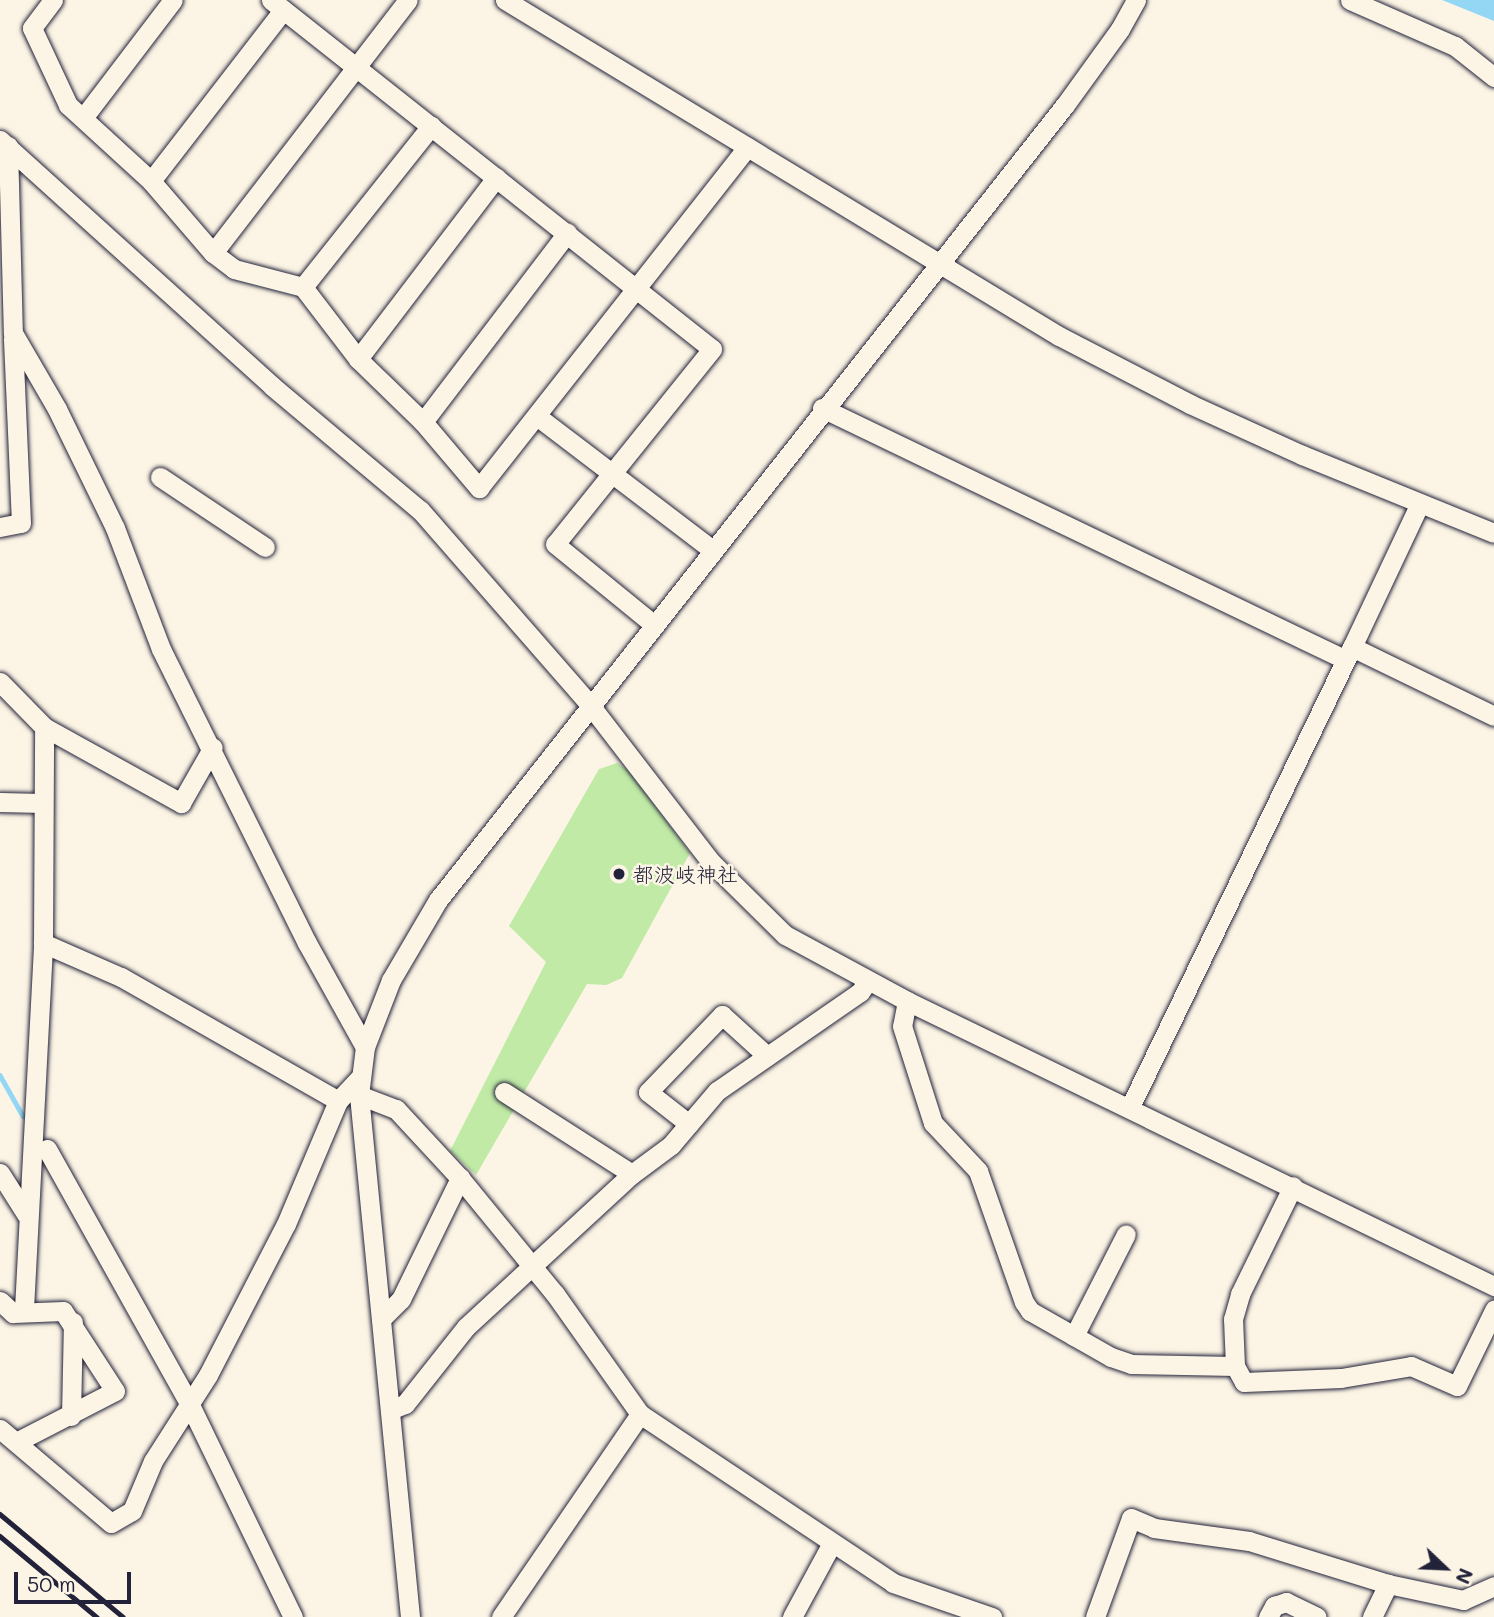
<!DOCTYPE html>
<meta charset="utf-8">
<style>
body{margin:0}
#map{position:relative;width:1494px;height:1617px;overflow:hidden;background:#fcf5e5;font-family:Mali,"Klee One",sans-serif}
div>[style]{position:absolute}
.green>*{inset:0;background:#c0eaa6}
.water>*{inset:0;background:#93d7f4}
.stream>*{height:4.5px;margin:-2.25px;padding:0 2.25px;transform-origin:2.25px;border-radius:2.25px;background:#93d7f4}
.roads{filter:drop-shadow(0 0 2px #22223b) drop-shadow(0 0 2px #22223b)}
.minor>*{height:19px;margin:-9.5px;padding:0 9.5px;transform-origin:9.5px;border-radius:9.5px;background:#fcf5e5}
.rail>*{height:4.5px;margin:-2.25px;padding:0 2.25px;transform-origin:2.25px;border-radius:2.25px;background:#22223b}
.dots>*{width:19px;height:19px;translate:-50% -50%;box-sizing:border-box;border:4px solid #fcf5e5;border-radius:50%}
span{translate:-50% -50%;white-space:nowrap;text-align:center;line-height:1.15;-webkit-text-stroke:5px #fcf5e5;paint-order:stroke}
.poi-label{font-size:21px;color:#22223b}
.left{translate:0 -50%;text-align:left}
.north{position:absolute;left:1410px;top:1533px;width:70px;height:70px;-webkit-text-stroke:5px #fcf5e5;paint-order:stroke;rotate:113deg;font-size:19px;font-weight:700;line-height:28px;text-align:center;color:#22223b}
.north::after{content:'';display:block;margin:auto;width:24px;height:32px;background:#22223b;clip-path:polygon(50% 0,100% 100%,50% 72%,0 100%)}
.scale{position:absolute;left:14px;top:1572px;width:117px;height:32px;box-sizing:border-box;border:4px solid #22223b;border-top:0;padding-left:9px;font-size:21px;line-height:24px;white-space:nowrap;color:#22223b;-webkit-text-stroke:5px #fcf5e5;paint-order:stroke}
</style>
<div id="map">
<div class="green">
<i style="clip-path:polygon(617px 763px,628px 770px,690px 853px,622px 978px,606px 985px,587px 984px,476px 1175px,450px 1151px,546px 962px,509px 926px,599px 769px)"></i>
</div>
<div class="water">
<i style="clip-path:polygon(1442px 0,1494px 0,1494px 21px)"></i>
</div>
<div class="stream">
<i style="left:0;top:1075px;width:47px;rotate:60.7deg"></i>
</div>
<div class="roads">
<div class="minor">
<i style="left:53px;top:0;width:35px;rotate:127deg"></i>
<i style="left:32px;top:28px;width:85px;rotate:64.9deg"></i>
<i style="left:68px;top:105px;width:113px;rotate:42.5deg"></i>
<i style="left:151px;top:181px;width:95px;rotate:49.3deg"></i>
<i style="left:213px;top:253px;width:26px;rotate:37deg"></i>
<i style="left:234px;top:269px;width:71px;rotate:14.6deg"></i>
<i style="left:303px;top:287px;width:91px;rotate:52.6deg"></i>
<i style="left:358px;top:359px;width:91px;rotate:44.1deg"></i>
<i style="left:423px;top:422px;width:87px;rotate:49.7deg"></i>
<i style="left:479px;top:488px;width:434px;rotate:-51.8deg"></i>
<i style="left:271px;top:0;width:562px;rotate:38.36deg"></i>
<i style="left:712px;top:349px;width:250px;rotate:128.8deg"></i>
<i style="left:555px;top:544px;width:125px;rotate:39.2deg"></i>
<i style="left:505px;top:0;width:648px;rotate:31.24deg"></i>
<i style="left:1059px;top:336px;width:148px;rotate:27.4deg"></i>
<i style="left:1190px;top:404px;width:123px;rotate:24.5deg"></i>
<i style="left:1302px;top:455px;width:207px;rotate:22.1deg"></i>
<i style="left:1350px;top:0;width:115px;rotate:23.7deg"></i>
<i style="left:1455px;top:46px;width:50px;rotate:38.5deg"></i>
<i style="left:83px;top:118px;width:148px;rotate:-52.7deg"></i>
<i style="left:0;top:140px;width:367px;rotate:42.1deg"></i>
<i style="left:272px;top:386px;width:193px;rotate:40deg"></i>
<i style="left:420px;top:510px;width:259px;rotate:48.9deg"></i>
<i style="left:590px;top:705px;width:198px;rotate:52.4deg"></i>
<i style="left:711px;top:862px;width:104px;rotate:44.6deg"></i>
<i style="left:785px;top:935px;width:139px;rotate:28.4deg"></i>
<i style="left:907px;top:1001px;width:653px;rotate:25.9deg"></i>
<i style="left:8px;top:146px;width:187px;rotate:88.5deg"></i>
<i style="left:13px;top:333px;width:88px;rotate:59.9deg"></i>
<i style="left:57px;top:409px;width:132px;rotate:64deg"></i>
<i style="left:115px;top:528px;width:129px;rotate:69.2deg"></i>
<i style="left:161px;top:649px;width:328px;rotate:63.6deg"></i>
<i style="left:307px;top:943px;width:119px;rotate:60.9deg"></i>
<i style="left:151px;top:181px;width:216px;rotate:-52.3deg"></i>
<i style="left:213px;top:253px;width:319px;rotate:-52.4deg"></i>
<i style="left:303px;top:287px;width:206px;rotate:-51.5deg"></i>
<i style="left:358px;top:359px;width:228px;rotate:-52.7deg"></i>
<i style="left:822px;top:408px;width:581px;rotate:25.68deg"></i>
<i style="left:538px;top:417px;width:218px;rotate:37.3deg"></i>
<i style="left:423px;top:422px;width:238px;rotate:-52.7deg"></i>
<i style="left:160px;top:477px;width:126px;rotate:33.7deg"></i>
<i style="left:0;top:527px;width:21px;rotate:-11deg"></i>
<i style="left:21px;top:523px;width:185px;rotate:-92.5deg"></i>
<i style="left:1352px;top:647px;width:157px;rotate:-64.7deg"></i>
<i style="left:0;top:682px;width:63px;rotate:45.6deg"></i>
<i style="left:44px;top:727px;width:157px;rotate:29deg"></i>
<i style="left:181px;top:803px;width:64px;rotate:-60.3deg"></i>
<i style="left:0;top:802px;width:42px;rotate:1.4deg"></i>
<i style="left:43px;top:943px;width:85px;rotate:23.6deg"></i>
<i style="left:121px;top:977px;width:250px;rotate:29.7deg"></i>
<i style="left:907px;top:1001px;width:25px;rotate:101deg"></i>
<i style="left:902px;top:1026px;width:102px;rotate:72.3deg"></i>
<i style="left:933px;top:1123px;width:66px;rotate:46.8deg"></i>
<i style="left:978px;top:1171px;width:139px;rotate:70.7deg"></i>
<i style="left:1024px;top:1302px;width:11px;rotate:56deg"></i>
<i style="left:1030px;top:1311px;width:93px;rotate:29.6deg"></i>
<i style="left:1111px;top:1357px;width:21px;rotate:19deg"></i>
<i style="left:1131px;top:1364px;width:104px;rotate:1.1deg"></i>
<i style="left:1235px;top:1366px;width:18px;rotate:61deg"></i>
<i style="left:1244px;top:1382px;width:97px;rotate:-2.4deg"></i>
<i style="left:1341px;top:1378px;width:71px;rotate:-9.7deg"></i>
<i style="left:1411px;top:1366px;width:50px;rotate:23.5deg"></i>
<i style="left:1457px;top:1386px;width:85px;rotate:-64deg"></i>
<i style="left:504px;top:1092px;width:152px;rotate:32.6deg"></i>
<i style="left:359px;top:1095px;width:40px;rotate:21deg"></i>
<i style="left:396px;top:1109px;width:94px;rotate:47.2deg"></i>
<i style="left:460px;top:1178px;width:150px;rotate:50.7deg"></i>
<i style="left:555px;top:1294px;width:147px;rotate:54.7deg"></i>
<i style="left:640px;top:1414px;width:304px;rotate:33.7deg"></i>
<i style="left:893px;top:1583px;width:105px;rotate:19deg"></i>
<i style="left:1130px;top:1107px;width:511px;rotate:-64.24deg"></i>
<i style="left:1352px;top:647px;width:158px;rotate:25.9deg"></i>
<i style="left:689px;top:1124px;width:52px;rotate:-142deg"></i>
<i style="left:648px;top:1092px;width:107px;rotate:-46.1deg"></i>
<i style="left:722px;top:1015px;width:61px;rotate:42.3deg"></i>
<i style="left:47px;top:1149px;width:293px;rotate:60.8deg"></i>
<i style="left:190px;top:1405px;width:236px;rotate:64.1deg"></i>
<i style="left:0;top:1173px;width:49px;rotate:57.6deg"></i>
<i style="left:0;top:1301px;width:18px;rotate:43deg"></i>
<i style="left:13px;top:1313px;width:50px;rotate:-2.3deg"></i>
<i style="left:63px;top:1311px;width:95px;rotate:57deg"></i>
<i style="left:115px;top:1391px;width:109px;rotate:152.7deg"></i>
<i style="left:24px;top:1309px;width:366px;rotate:-87deg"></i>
<i style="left:43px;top:943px;width:216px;rotate:-89.7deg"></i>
<i style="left:381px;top:1319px;width:28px;rotate:-45deg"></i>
<i style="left:401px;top:1299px;width:135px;rotate:-64deg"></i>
<i style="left:1074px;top:1336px;width:114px;rotate:-63deg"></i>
<i style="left:1235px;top:1366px;width:47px;rotate:-92.4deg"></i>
<i style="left:1233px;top:1319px;width:26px;rotate:-74deg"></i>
<i style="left:1240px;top:1294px;width:120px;rotate:-63.9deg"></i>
<i style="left:390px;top:1410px;width:16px;rotate:-22deg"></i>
<i style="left:405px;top:1404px;width:98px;rotate:-51.6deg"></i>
<i style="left:466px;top:1327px;width:226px;rotate:-42.7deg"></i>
<i style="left:632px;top:1174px;width:49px;rotate:-36.6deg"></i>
<i style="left:671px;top:1145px;width:71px;rotate:-49.6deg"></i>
<i style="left:717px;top:1091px;width:174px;rotate:-34.7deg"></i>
<i style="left:860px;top:992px;width:14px;rotate:-54deg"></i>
<i style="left:71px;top:1416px;width:94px;rotate:-88.8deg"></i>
<i style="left:0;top:1429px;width:145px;rotate:40.3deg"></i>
<i style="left:111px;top:1523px;width:24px;rotate:-30deg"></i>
<i style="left:132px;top:1511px;width:54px;rotate:-67.2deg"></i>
<i style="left:153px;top:1461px;width:102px;rotate:-57.4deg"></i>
<i style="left:208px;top:1375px;width:170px;rotate:-62.7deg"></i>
<i style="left:286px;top:1224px;width:134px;rotate:-67.1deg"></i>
<i style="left:338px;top:1101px;width:33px;rotate:-47deg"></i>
<i style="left:410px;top:1617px;width:524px;rotate:-95.58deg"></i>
<i style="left:359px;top:1095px;width:48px;rotate:-82.9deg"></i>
<i style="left:365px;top:1047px;width:72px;rotate:-68.8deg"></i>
<i style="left:391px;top:980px;width:93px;rotate:-59.6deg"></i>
<i style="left:438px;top:900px;width:1012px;rotate:-51.74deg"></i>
<i style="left:1065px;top:105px;width:94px;rotate:-54.1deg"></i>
<i style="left:1120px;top:29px;width:33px;rotate:-61deg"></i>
<i style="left:501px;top:1617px;width:246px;rotate:-55.6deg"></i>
<i style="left:792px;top:1617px;width:84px;rotate:-61.6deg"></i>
<i style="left:1095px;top:1617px;width:105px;rotate:-70deg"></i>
<i style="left:1131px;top:1518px;width:25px;rotate:23deg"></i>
<i style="left:1154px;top:1528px;width:96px;rotate:7.8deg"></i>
<i style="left:1249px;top:1541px;width:145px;rotate:17.2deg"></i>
<i style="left:1388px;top:1584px;width:77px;rotate:12deg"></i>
<i style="left:1463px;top:1600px;width:34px;rotate:-24deg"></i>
<i style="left:1268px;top:1617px;width:13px;rotate:-61deg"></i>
<i style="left:1274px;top:1606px;width:13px;rotate:-18deg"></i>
<i style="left:1286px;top:1602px;width:34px;rotate:26deg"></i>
<i style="left:1372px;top:1617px;width:37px;rotate:-64deg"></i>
</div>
</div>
<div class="rail">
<i style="left:0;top:1514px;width:160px;rotate:39.9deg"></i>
<i style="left:0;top:1536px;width:126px;rotate:39.9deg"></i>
</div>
<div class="dots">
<i style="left:619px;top:874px;background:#22223b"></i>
</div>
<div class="poi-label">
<span class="left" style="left:633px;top:874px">都波岐神社</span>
</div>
<div class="north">N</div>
<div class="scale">50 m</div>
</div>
